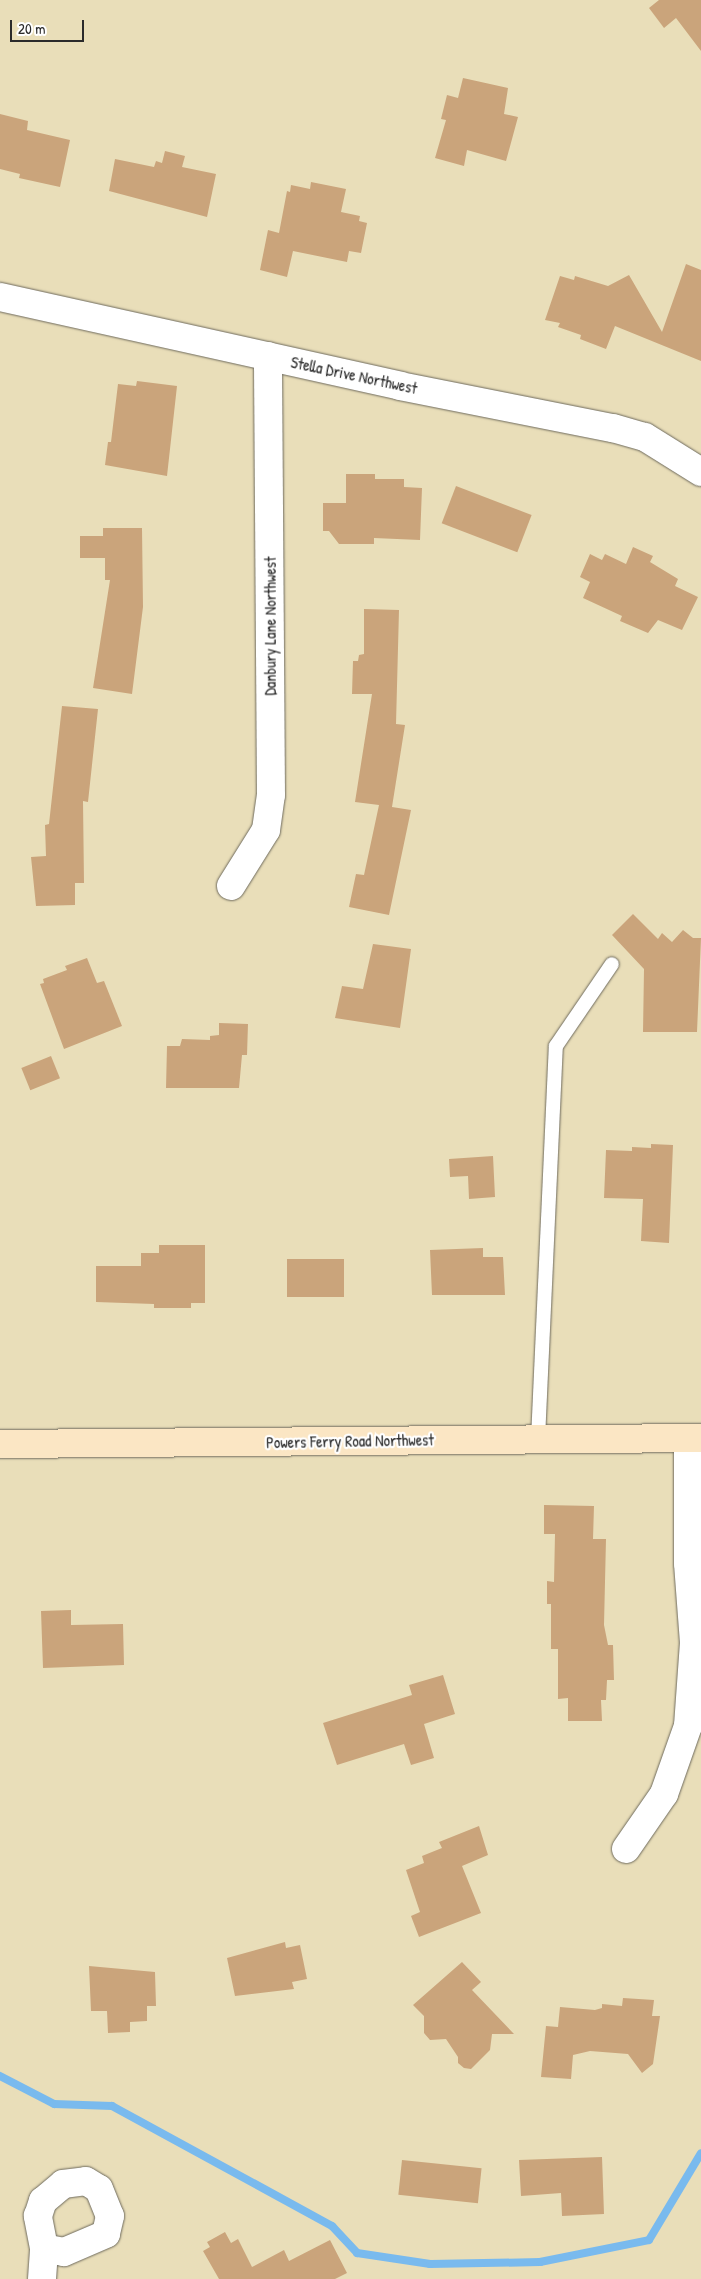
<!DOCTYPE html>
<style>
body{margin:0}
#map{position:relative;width:701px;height:2279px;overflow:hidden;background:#e9deb9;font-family:"Patrick Hand",sans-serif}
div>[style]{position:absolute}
.stream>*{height:8px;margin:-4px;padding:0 4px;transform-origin:4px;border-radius:4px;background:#79baee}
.building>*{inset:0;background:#caa47b;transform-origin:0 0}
.roads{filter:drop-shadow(0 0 1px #6e6a5d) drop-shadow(0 0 1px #6e6a5d)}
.lane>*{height:14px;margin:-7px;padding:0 7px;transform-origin:7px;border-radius:7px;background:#fff}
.street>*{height:28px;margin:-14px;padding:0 14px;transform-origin:14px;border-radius:14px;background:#fff}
.secondary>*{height:28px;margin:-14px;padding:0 14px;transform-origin:14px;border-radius:14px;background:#fbe6c4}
span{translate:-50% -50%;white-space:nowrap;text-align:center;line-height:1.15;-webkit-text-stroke:4.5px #fff;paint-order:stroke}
.street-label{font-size:16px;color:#2b2b2b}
.scale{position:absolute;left:10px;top:20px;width:74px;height:22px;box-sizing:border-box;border:2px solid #2b2b2b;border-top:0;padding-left:6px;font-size:15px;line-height:18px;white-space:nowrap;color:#2b2b2b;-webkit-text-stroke:4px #fff;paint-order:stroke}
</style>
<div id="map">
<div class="stream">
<i style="left:0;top:2076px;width:61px;rotate:27.4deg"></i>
<i style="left:54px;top:2104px;width:58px;rotate:2deg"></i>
<i style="left:112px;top:2106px;width:251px;rotate:28.6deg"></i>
<i style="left:332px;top:2226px;width:37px;rotate:47deg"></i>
<i style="left:357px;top:2253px;width:74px;rotate:8.6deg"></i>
<i style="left:430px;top:2264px;width:110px;rotate:-1deg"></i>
<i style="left:540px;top:2262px;width:111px;rotate:-11.4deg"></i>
<i style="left:649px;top:2240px;width:101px;rotate:-59.1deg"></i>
</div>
<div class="building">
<i style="clip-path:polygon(659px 0,701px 0,701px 51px,676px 18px,664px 28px,649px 8px)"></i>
<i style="clip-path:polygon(463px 78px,508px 88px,504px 114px,518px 117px,506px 161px,467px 150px,464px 166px,435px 158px,446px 120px,441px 119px,447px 95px,458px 98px)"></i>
<i style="clip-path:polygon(0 114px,28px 121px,27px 130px,70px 140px,60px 187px,19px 178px,20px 174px,0 169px)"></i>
<i style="clip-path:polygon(165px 151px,185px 156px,182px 167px,216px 174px,207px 217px,109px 191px,115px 159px,154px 167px,156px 161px,162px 163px)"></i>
<i style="clip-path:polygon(311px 182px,346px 189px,341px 212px,360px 216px,359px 221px,367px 223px,361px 253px,349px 251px,347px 262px,293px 251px,287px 277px,260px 270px,268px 230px,279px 233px,287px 191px,290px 192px,291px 185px,310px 189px)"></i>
<i style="clip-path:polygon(686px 264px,701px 270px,701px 361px,615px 326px,606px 349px,580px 339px,581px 335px,558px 327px,560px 323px,545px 320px,560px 276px,574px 280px,575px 276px,608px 286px,629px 275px,662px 332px)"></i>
<i style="clip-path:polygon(137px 381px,177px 386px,167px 476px,105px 465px,108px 442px,111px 442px,118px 384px,136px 386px)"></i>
<i style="clip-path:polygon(346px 474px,375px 474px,375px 479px,404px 479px,404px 487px,422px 488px,420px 540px,374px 538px,374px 544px,339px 544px,329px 531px,323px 531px,323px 503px,346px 503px)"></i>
<i style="left:456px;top:486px;width:81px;height:40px;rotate:21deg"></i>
<i style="clip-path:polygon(103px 528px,142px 528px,143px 607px,132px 694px,93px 688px,110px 580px,105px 580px,105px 558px,80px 558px,80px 536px,103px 536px)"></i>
<i style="clip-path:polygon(633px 547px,653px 556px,650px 562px,678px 579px,675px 586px,698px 597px,682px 630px,658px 620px,648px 633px,620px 621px,622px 616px,583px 598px,590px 582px,580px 577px,590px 554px,602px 560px,605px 554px,626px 564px)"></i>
<i style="clip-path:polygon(364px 609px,399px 610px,396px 724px,405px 725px,392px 807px,411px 810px,389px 915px,349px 907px,356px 874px,364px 875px,379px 805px,355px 802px,372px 694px,352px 694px,353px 661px,358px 661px,359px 655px,364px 654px)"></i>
<i style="clip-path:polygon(62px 706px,98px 709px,88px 802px,83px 801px,84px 883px,75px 883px,75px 905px,36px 906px,31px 857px,46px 856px,45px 825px,49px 824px)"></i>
<i style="clip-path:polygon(633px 914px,658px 939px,662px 933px,672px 942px,683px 930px,693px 938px,701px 938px,697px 1032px,643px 1032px,644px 969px,612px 935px)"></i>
<i style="clip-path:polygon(373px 944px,411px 949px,400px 1028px,335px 1018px,342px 986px,363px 989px)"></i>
<i style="clip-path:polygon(87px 958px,97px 983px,104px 981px,122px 1026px,64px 1049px,40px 984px,44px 983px,43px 979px,67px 970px,65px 966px)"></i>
<i style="clip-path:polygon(219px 1023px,248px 1024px,247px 1055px,242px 1055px,239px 1088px,166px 1088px,167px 1046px,180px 1046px,182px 1039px,210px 1040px,210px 1036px,219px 1035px)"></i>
<i style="left:51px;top:1056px;width:24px;height:32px;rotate:68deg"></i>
<i style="clip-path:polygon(651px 1144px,673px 1145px,669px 1243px,641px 1241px,643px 1199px,604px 1198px,606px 1150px,632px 1151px,632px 1147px,651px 1148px)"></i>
<i style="clip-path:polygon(493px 1156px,495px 1197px,469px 1199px,468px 1176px,450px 1177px,449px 1159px)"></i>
<i style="clip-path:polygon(159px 1245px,205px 1245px,205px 1303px,191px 1303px,191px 1308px,154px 1308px,154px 1304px,96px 1302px,96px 1266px,141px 1266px,141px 1253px,159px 1253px)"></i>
<i style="clip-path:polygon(483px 1248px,483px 1257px,503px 1257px,505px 1295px,432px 1295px,430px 1250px)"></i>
<i style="left:287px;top:1259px;width:57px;height:38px"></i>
<i style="clip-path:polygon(544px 1505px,594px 1506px,593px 1539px,606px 1539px,604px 1625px,608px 1645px,613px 1645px,614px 1680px,607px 1680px,606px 1700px,601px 1700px,602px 1721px,568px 1721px,568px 1698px,558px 1699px,558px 1649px,551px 1649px,551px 1604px,547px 1604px,547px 1581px,554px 1582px,555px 1534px,544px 1534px)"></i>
<i style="clip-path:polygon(71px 1610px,71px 1625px,123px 1624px,124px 1665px,43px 1668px,41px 1611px)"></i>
<i style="clip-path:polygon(443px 1675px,455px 1714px,424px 1724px,434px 1758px,411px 1765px,404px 1744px,337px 1765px,323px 1723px,412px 1695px,409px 1685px)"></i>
<i style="clip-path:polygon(479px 1826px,488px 1855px,462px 1866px,481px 1913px,419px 1937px,411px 1916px,420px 1912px,406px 1870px,424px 1863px,422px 1856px,442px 1848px,439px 1842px)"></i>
<i style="clip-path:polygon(285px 1942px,286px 1948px,300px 1945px,307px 1979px,292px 1982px,294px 1989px,235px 1996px,227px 1958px)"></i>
<i style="clip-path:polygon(462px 1962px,481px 1982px,472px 1990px,514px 2034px,492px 2034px,490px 2050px,471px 2069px,464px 2068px,458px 2063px,458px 2057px,446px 2039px,430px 2040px,424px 2033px,424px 2016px,413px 2005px)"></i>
<i style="clip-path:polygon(89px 1966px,155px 1972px,156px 2006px,147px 2006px,147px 2021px,130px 2022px,130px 2032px,108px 2033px,107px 2011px,91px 2011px)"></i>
<i style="clip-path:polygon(623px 1998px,654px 2000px,652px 2016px,660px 2016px,653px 2064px,642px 2073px,628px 2054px,590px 2051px,573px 2055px,571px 2079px,541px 2077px,546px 2026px,558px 2027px,560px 2007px,595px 2010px,602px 2008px,602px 2004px,622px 2006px)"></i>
<i style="clip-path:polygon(602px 2157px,604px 2214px,562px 2216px,561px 2193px,521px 2196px,519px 2160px)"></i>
<i style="left:402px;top:2160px;width:80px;height:35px;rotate:6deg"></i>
<i style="clip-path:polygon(225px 2232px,231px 2243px,238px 2239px,252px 2267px,284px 2250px,289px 2261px,330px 2240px,347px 2273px,335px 2279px,219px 2279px,203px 2251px,210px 2247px,207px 2242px)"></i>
</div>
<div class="roads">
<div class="lane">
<i style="left:538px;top:1439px;width:393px;rotate:-87.4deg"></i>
<i style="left:556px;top:1046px;width:99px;rotate:-55.7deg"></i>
</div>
<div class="street">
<i style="left:0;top:297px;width:410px;rotate:12.5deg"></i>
<i style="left:400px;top:386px;width:217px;rotate:11.2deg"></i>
<i style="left:613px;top:428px;width:33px;rotate:16deg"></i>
<i style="left:645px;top:437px;width:66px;rotate:32deg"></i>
<i style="left:231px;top:886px;width:66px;rotate:-58deg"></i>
<i style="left:266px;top:830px;width:35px;rotate:-82deg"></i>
<i style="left:271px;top:795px;width:439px;rotate:-90.4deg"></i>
<i style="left:626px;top:1849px;width:67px;rotate:-55.4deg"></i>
<i style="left:664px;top:1794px;width:72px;rotate:-70.6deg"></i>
<i style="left:688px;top:1726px;width:83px;rotate:-85.9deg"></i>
<i style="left:694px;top:1643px;width:80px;rotate:-94.3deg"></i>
<i style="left:688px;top:1563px;width:124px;rotate:-90deg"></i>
<i style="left:42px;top:2279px;width:31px;rotate:-86deg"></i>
<i style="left:44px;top:2248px;width:33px;rotate:-101deg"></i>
<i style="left:38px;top:2216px;width:16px;rotate:-72deg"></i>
<i style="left:43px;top:2201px;width:26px;rotate:-40deg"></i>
<i style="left:63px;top:2184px;width:23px;rotate:-7deg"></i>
<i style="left:86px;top:2181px;width:15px;rotate:32deg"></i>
<i style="left:99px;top:2189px;width:29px;rotate:68deg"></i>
<i style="left:110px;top:2216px;width:18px;rotate:103deg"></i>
<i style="left:106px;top:2234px;width:46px;rotate:156.8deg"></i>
<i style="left:64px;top:2252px;width:20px;rotate:-169deg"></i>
</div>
<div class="secondary">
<i style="left:0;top:1444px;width:701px;rotate:-0.49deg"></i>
</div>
</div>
<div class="street-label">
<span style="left:354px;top:375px;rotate:12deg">Stella Drive Northwest</span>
<span style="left:270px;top:626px;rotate:-90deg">Danbury Lane Northwest</span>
<span style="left:350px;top:1441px;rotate:-1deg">Powers Ferry Road Northwest</span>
</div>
<div class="scale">20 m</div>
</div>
